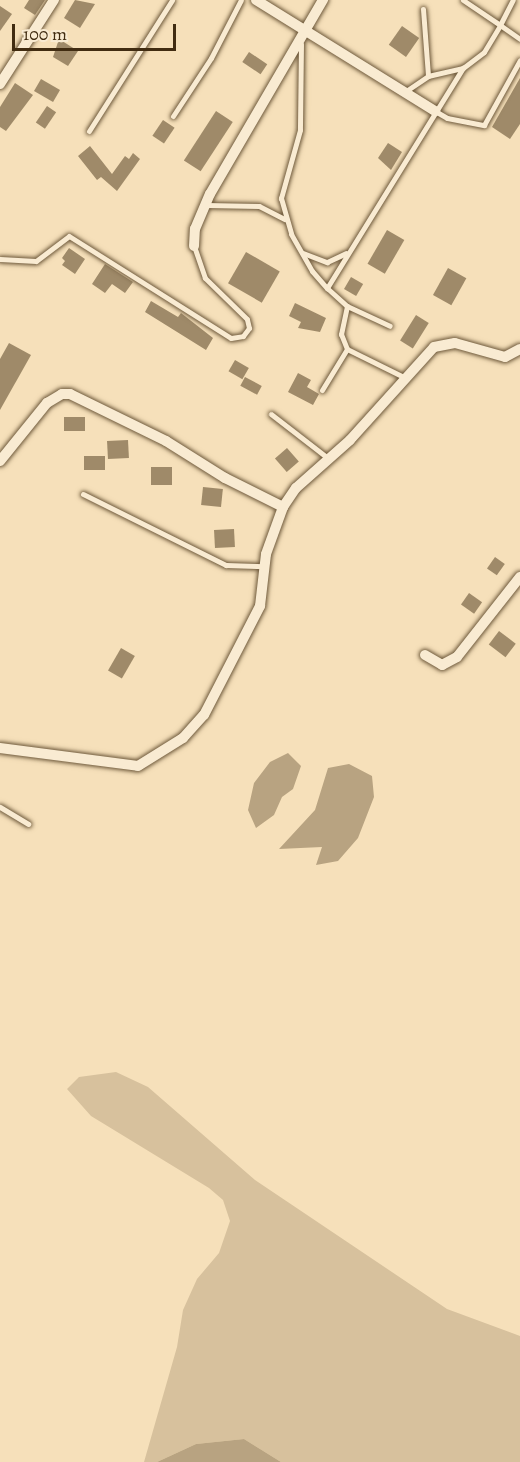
<!DOCTYPE html>
<style>
body{margin:0}
#map{position:relative;width:520px;height:1462px;overflow:hidden;background:#f6e0ba;font-family:Alegreya,serif}
div>[style]{position:absolute}
.green>*{inset:0;background:#d7c19d}
.water>*{inset:0;background:#b8a381}
.building>*{inset:0;background:#9f8a69;transform-origin:0 0}
.roads{filter:drop-shadow(0 0 2px #6e593b) drop-shadow(0 0 2px #6e593b)}
.service>*{height:5px;margin:-2.5px;padding:0 2.5px;transform-origin:2.5px;border-radius:2.5px;background:#f9ebd2}
.minor>*{height:10px;margin:-5px;padding:0 5px;transform-origin:5px;border-radius:5px;background:#f9ebd2}
span{translate:-50% -50%;white-space:nowrap;text-align:center;line-height:1.15;-webkit-text-stroke:4.5px #f9ebd2;paint-order:stroke}
.scale{position:absolute;left:12px;top:24px;width:164px;height:27px;box-sizing:border-box;border:3px solid #412c11;border-top:0;padding-left:8px;font-size:18px;line-height:21px;white-space:nowrap;color:#412c11;-webkit-text-stroke:4px #f9ebd2;paint-order:stroke}
</style>
<div id="map">
<div class="green">
<i style="clip-path:polygon(116px 1072px,148px 1087px,255px 1180px,447px 1309px,520px 1336px,520px 1462px,281px 1462px,244px 1439px,196px 1444px,157px 1462px,144px 1462px,177px 1347px,183px 1310px,197px 1279px,219px 1253px,230px 1221px,223px 1200px,209px 1188px,91px 1116px,67px 1089px,79px 1077px)"></i>
</div>
<div class="water">
<i style="clip-path:polygon(288px 753px,301px 766px,293px 789px,282px 797px,274px 815px,256px 828px,248px 810px,254px 783px,270px 762px)"></i>
<i style="clip-path:polygon(349px 764px,372px 776px,374px 797px,358px 838px,338px 861px,316px 865px,322px 847px,279px 849px,315px 810px,328px 768px)"></i>
<i style="clip-path:polygon(244px 1439px,281px 1462px,157px 1462px,196px 1444px)"></i>
</div>
<div class="building">
<i style="clip-path:polygon(29px 0,45px 0,35px 15px,24px 8px)"></i>
<i style="clip-path:polygon(75px 0,95px 4px,80px 28px,64px 18px)"></i>
<i style="clip-path:polygon(0 6px,12px 14px,0 31px)"></i>
<i style="left:402px;top:26px;width:21px;height:23px;rotate:35deg"></i>
<i style="clip-path:polygon(59px 39px,78px 51px,68px 66px,53px 57px)"></i>
<i style="left:249px;top:52px;width:22px;height:12px;rotate:34deg"></i>
<i style="clip-path:polygon(520px 78px,520px 124px,510px 139px,492px 127px)"></i>
<i style="left:41px;top:79px;width:22px;height:14px;rotate:30deg"></i>
<i style="clip-path:polygon(15px 83px,33px 95px,6px 131px,0 127px,0 107px)"></i>
<i style="left:47px;top:106px;width:11px;height:20px;rotate:34deg"></i>
<i style="left:216px;top:111px;width:20px;height:59px;rotate:33deg"></i>
<i style="left:163px;top:120px;width:14px;height:19px;rotate:34deg"></i>
<i style="clip-path:polygon(388px 143px,402px 152px,391px 170px,378px 158px)"></i>
<i style="clip-path:polygon(90px 146px,112px 174px,125px 156px,129px 159px,133px 153px,140px 159px,117px 191px,101px 177px,97px 180px,78px 156px)"></i>
<i style="left:387px;top:230px;width:20px;height:39px;rotate:30deg"></i>
<i style="clip-path:polygon(69px 248px,85px 259px,75px 274px,62px 265px,65px 261px,62px 258px)"></i>
<i style="left:246px;top:252px;width:39px;height:36px;rotate:30deg"></i>
<i style="clip-path:polygon(105px 264px,133px 282px,125px 293px,112px 284px,105px 293px,92px 284px)"></i>
<i style="left:448px;top:268px;width:21px;height:31px;rotate:29deg"></i>
<i style="left:351px;top:277px;width:14px;height:14px;rotate:30deg"></i>
<i style="clip-path:polygon(151px 301px,178px 317px,181px 313px,213px 338px,206px 350px,145px 312px)"></i>
<i style="clip-path:polygon(295px 303px,326px 318px,320px 332px,298px 328px,301px 322px,289px 316px)"></i>
<i style="left:416px;top:315px;width:15px;height:30px;rotate:32deg"></i>
<i style="clip-path:polygon(9px 343px,31px 355px,0 410px,0 359px)"></i>
<i style="left:235px;top:360px;width:16px;height:13px;rotate:30deg"></i>
<i style="clip-path:polygon(298px 373px,311px 380px,307px 387px,319px 394px,313px 405px,288px 392px)"></i>
<i style="left:245px;top:377px;width:19px;height:10px;rotate:28deg"></i>
<i style="left:64px;top:417px;width:21px;height:14px"></i>
<i style="left:128px;top:440px;width:18px;height:21px;rotate:87deg"></i>
<i style="left:287px;top:448px;width:18px;height:16px;rotate:49deg"></i>
<i style="left:105px;top:456px;width:14px;height:21px;rotate:90deg"></i>
<i style="left:172px;top:467px;width:18px;height:21px;rotate:90deg"></i>
<i style="left:203px;top:487px;width:20px;height:18px;rotate:6deg"></i>
<i style="left:234px;top:529px;width:18px;height:20px;rotate:87deg"></i>
<i style="left:495px;top:557px;width:12px;height:14px;rotate:35deg"></i>
<i style="left:469px;top:593px;width:16px;height:14px;rotate:35deg"></i>
<i style="left:499px;top:631px;width:21px;height:17px;rotate:37deg"></i>
<i style="left:121px;top:648px;width:16px;height:26px;rotate:30deg"></i>
</div>
<div class="roads">
<div class="service">
<i style="left:463px;top:0;width:45px;rotate:34deg"></i>
<i style="left:500px;top:25px;width:28px;rotate:-63deg"></i>
<i style="left:423px;top:9px;width:67px;rotate:85.7deg"></i>
<i style="left:301px;top:44px;width:86px;rotate:90.7deg"></i>
<i style="left:300px;top:130px;width:71px;rotate:105.6deg"></i>
<i style="left:281px;top:198px;width:37px;rotate:74deg"></i>
<i style="left:291px;top:234px;width:43px;rotate:60.4deg"></i>
<i style="left:312px;top:271px;width:23px;rotate:49deg"></i>
<i style="left:327px;top:288px;width:259px;rotate:-58.3deg"></i>
<i style="left:463px;top:68px;width:26px;rotate:-37deg"></i>
<i style="left:484px;top:52px;width:31px;rotate:-59deg"></i>
<i style="left:500px;top:25px;width:24px;rotate:35deg"></i>
<i style="left:406px;top:91px;width:27px;rotate:-34deg"></i>
<i style="left:428px;top:76px;width:36px;rotate:-13deg"></i>
<i style="left:435px;top:111px;width:14px;rotate:30deg"></i>
<i style="left:447px;top:118px;width:38px;rotate:11deg"></i>
<i style="left:484px;top:125px;width:74px;rotate:-61deg"></i>
<i style="left:173px;top:116px;width:69px;rotate:-56.8deg"></i>
<i style="left:211px;top:58px;width:65px;rotate:-62.7deg"></i>
<i style="left:89px;top:131px;width:155px;rotate:-57.6deg"></i>
<i style="left:206px;top:205px;width:53px;rotate:1.1deg"></i>
<i style="left:259px;top:206px;width:29px;rotate:27deg"></i>
<i style="left:303px;top:253px;width:26px;rotate:21deg"></i>
<i style="left:327px;top:262px;width:21px;rotate:-25deg"></i>
<i style="left:0;top:259px;width:36px;rotate:3deg"></i>
<i style="left:36px;top:261px;width:41px;rotate:-37.1deg"></i>
<i style="left:69px;top:236px;width:191px;rotate:32.2deg"></i>
<i style="left:231px;top:338px;width:12px;rotate:-9deg"></i>
<i style="left:243px;top:336px;width:10px;rotate:-53deg"></i>
<i style="left:249px;top:328px;width:9px;rotate:-103deg"></i>
<i style="left:247px;top:319px;width:59px;rotate:-135.7deg"></i>
<i style="left:205px;top:278px;width:34px;rotate:-109deg"></i>
<i style="left:327px;top:288px;width:27px;rotate:42deg"></i>
<i style="left:347px;top:306px;width:29px;rotate:102deg"></i>
<i style="left:341px;top:334px;width:16px;rotate:68deg"></i>
<i style="left:347px;top:349px;width:66px;rotate:26.2deg"></i>
<i style="left:347px;top:306px;width:47px;rotate:24.9deg"></i>
<i style="left:322px;top:390px;width:48px;rotate:-58.6deg"></i>
<i style="left:271px;top:414px;width:73px;rotate:37.8deg"></i>
<i style="left:83px;top:494px;width:160px;rotate:26.4deg"></i>
<i style="left:226px;top:565px;width:38px;rotate:2deg"></i>
<i style="left:0;top:807px;width:33px;rotate:31deg"></i>
</div>
<div class="minor">
<i style="left:256px;top:0;width:211px;rotate:31.8deg"></i>
<i style="left:0;top:84px;width:100px;rotate:-57.3deg"></i>
<i style="left:194px;top:246px;width:17px;rotate:-87deg"></i>
<i style="left:195px;top:229px;width:38px;rotate:-67deg"></i>
<i style="left:210px;top:194px;width:225px;rotate:-59.8deg"></i>
<i style="left:0;top:461px;width:75px;rotate:-51deg"></i>
<i style="left:47px;top:403px;width:17px;rotate:-31deg"></i>
<i style="left:62px;top:394px;width:8px"></i>
<i style="left:70px;top:394px;width:107px;rotate:26.1deg"></i>
<i style="left:166px;top:441px;width:70px;rotate:32.1deg"></i>
<i style="left:225px;top:478px;width:65px;rotate:26.6deg"></i>
<i style="left:425px;top:655px;width:20px;rotate:30deg"></i>
<i style="left:442px;top:665px;width:17px;rotate:-28deg"></i>
<i style="left:457px;top:657px;width:102px;rotate:-51.8deg"></i>
<i style="left:0;top:748px;width:139px;rotate:7.4deg"></i>
<i style="left:138px;top:766px;width:53px;rotate:-31.9deg"></i>
<i style="left:183px;top:738px;width:31px;rotate:-48deg"></i>
<i style="left:204px;top:715px;width:123px;rotate:-62.8deg"></i>
<i style="left:260px;top:606px;width:52px;rotate:-83.4deg"></i>
<i style="left:266px;top:554px;width:50px;rotate:-70.1deg"></i>
<i style="left:283px;top:507px;width:23px;rotate:-56deg"></i>
<i style="left:296px;top:488px;width:72px;rotate:-41.6deg"></i>
<i style="left:350px;top:440px;width:125px;rotate:-47.9deg"></i>
<i style="left:434px;top:347px;width:21px;rotate:-11deg"></i>
<i style="left:455px;top:343px;width:52px;rotate:15.6deg"></i>
<i style="left:505px;top:357px;width:17px;rotate:-28deg"></i>
</div>
</div>
<div class="scale">100 m</div>
</div>
